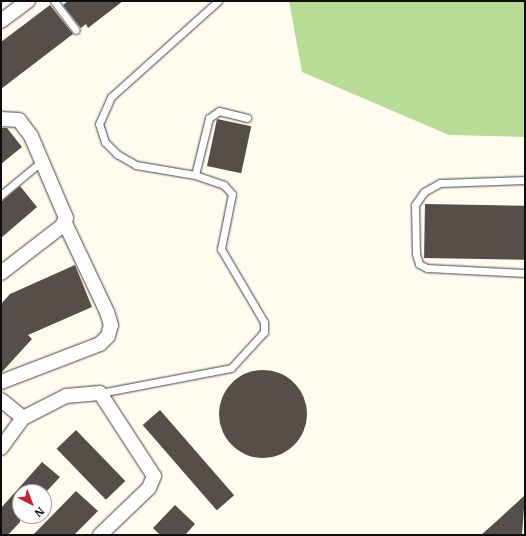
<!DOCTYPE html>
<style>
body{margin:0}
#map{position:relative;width:526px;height:536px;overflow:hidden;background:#fffbee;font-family:"IBM Plex Serif",serif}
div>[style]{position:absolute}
.forest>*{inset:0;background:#b7dc95}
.building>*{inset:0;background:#564e49;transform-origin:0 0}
.round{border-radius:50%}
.roads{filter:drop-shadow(0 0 1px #404040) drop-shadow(0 0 1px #404040)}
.service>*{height:7px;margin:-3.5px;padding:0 3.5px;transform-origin:3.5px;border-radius:3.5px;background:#fff}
.minor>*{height:14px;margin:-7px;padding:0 7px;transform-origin:7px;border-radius:7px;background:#fff}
span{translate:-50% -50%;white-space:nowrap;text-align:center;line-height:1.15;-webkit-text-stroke:4px #fff;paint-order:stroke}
.frame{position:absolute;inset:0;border:2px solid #0d0d0d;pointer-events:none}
.north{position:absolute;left:12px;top:484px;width:40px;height:40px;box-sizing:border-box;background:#fff;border:1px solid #9e9e9e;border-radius:50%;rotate:138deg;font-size:11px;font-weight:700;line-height:16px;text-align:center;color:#0d0d0d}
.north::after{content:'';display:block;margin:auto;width:14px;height:18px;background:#c2212e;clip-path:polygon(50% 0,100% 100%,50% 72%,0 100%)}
</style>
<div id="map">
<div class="forest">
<i style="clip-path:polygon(289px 1px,525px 1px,525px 137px,449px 135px,302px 72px)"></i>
</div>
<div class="building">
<i style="clip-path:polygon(68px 1px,123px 1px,88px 28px,86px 24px,81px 28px,63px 5px)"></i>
<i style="clip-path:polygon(50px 5px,73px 34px,1px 89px,1px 42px)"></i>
<i style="left:217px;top:119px;width:35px;height:48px;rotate:12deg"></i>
<i style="clip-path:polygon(1px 128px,7px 128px,22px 147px,1px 164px)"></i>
<i style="clip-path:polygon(20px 186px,37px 207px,1px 238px,1px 202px)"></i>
<i style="left:425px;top:204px;width:100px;height:54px;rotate:1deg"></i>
<i style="clip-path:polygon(75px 265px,92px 307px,28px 335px,32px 339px,1px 373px,1px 304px,10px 294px)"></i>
<i class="round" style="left:219px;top:370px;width:88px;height:88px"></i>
<i style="left:160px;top:410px;width:113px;height:23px;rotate:49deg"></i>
<i style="left:76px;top:430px;width:71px;height:27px;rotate:46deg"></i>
<i style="clip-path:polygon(42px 462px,60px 477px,46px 492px,20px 492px,20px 522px,8px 535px,1px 535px,1px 508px)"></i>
<i style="clip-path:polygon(76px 491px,98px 511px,74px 535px,33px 535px)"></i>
<i style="clip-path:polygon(525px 495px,522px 535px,481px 535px,499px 519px)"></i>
<i style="clip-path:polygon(175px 505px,195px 524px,185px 535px,160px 535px,153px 528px)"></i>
</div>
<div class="roads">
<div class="service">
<i style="left:54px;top:1px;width:36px;rotate:53deg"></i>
<i style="left:195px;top:175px;width:60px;rotate:-170.4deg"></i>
<i style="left:136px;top:165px;width:22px;rotate:-150deg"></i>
<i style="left:117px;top:154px;width:17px;rotate:-135deg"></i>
<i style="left:105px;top:142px;width:19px;rotate:-108deg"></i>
<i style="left:99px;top:124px;width:30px;rotate:-66deg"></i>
<i style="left:111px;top:97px;width:144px;rotate:-41.9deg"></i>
<i style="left:525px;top:180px;width:85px;rotate:178deg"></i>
<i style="left:440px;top:183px;width:18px;rotate:151deg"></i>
<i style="left:424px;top:192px;width:16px;rotate:125deg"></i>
<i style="left:415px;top:205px;width:49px;rotate:88.8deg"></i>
<i style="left:416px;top:254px;width:10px;rotate:73deg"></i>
<i style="left:419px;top:264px;width:9px;rotate:27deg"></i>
<i style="left:427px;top:268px;width:98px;rotate:2.9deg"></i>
<i style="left:1px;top:195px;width:53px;rotate:-39.7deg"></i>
<i style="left:100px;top:393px;width:133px;rotate:-10.8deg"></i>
<i style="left:231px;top:368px;width:49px;rotate:-47.5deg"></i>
<i style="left:264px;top:332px;width:10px;rotate:-90deg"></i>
<i style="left:264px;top:322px;width:85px;rotate:-120.5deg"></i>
<i style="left:221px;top:249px;width:56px;rotate:-78.7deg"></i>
<i style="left:232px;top:194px;width:12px;rotate:-132deg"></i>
<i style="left:224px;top:185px;width:31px;rotate:-161deg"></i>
<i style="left:195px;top:175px;width:59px;rotate:-76.2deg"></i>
<i style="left:209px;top:118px;width:12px;rotate:-35deg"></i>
<i style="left:219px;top:111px;width:29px;rotate:14deg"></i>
</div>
<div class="minor">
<i style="left:1px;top:21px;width:34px;rotate:-37deg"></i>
<i style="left:1px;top:119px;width:18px;rotate:3deg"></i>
<i style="left:19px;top:120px;width:20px;rotate:53deg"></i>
<i style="left:31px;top:136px;width:89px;rotate:66.9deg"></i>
<i style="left:66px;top:218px;width:9px;rotate:117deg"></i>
<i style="left:62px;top:226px;width:77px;rotate:142.4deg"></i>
<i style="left:1px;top:382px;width:106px;rotate:-21deg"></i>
<i style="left:100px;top:344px;width:11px;rotate:-45deg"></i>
<i style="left:108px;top:336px;width:11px;rotate:-75deg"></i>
<i style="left:111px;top:325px;width:14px;rotate:-107deg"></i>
<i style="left:107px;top:312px;width:98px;rotate:-115.3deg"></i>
<i style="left:1px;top:400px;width:28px;rotate:39deg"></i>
<i style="left:1px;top:448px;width:37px;rotate:-54deg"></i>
<i style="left:23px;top:418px;width:48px;rotate:-27.1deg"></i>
<i style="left:66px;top:396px;width:34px;rotate:-5deg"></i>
<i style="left:100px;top:393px;width:99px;rotate:57deg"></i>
<i style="left:154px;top:476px;width:13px;rotate:113deg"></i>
<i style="left:149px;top:488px;width:68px;rotate:136.2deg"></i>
</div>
</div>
<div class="frame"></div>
<div class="north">N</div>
</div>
